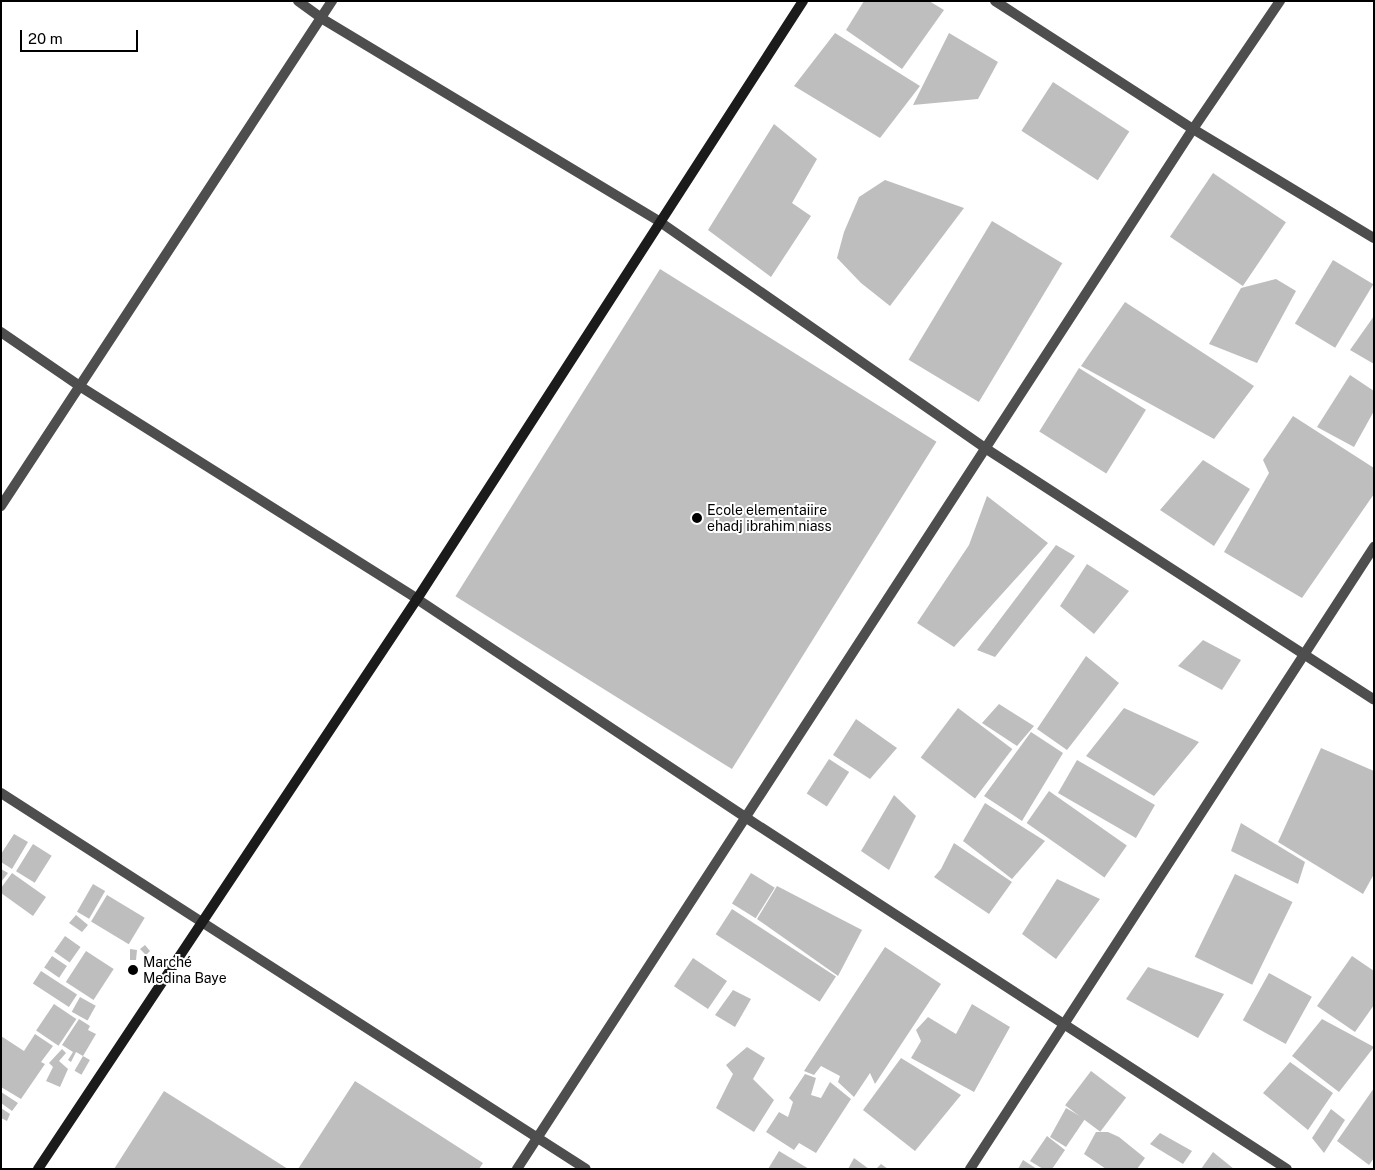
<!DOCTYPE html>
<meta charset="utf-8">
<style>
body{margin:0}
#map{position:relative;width:1375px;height:1170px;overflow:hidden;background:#fff;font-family:"Public Sans",sans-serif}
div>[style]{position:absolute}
.building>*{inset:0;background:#bebebe;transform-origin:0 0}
.street>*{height:10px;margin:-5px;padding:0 5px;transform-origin:5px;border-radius:5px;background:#4e4e4e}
.secondary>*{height:10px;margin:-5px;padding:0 5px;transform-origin:5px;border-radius:5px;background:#1b1b1b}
.dots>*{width:14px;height:14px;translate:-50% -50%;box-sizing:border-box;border:2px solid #fff;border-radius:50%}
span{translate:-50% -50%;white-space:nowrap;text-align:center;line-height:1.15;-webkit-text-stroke:4px #fff;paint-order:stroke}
.poi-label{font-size:14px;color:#000}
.left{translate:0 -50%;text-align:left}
.frame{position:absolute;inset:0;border:2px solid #000;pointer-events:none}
.scale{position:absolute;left:20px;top:30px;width:118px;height:22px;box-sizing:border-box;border:2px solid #000;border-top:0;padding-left:6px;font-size:15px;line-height:18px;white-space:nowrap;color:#000;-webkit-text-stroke:4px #fff;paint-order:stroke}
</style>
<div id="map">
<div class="building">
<i style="clip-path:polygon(864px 1px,929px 1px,944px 10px,902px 69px,846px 30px)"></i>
<i style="clip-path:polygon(835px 33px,920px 86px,880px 138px,794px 86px)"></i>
<i style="clip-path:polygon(949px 33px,998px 62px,978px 99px,913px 105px)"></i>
<i style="left:1053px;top:82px;width:91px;height:58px;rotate:33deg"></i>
<i style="clip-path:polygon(774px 124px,817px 159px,792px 203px,811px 216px,771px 277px,708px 230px)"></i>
<i style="left:1213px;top:173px;width:88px;height:77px;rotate:34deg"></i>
<i style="clip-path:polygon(885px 180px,964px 208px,890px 306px,861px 283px,837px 258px,844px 232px,859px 197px)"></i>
<i style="left:992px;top:221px;width:82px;height:162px;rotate:31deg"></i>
<i style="left:1333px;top:260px;width:47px;height:74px;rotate:31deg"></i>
<i style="left:660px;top:269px;width:326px;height:386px;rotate:32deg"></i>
<i style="clip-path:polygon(1276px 279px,1296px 291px,1257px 363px,1209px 344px,1241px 288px)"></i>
<i style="clip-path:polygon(1125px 302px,1254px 386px,1214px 439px,1081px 366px)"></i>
<i style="clip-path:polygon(1374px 316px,1374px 364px,1350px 350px)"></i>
<i style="left:1079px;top:368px;width:79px;height:75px;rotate:32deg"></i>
<i style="clip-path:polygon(1350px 375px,1374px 391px,1374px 411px,1354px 447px,1317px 427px)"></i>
<i style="clip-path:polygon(1293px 416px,1374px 468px,1374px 494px,1302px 598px,1224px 552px,1269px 473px,1263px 460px)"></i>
<i style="clip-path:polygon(1203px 460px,1250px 489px,1214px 546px,1160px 510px)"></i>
<i style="clip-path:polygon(987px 496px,1048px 543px,954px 647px,917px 623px,969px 545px)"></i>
<i style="clip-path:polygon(1056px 545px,1075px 556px,995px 657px,977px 650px)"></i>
<i style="clip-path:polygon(1087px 564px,1129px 591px,1094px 634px,1060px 606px)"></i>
<i style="clip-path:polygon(1203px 640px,1241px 660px,1222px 690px,1178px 666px)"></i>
<i style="clip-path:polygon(1086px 656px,1119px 683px,1067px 750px,1037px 729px)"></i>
<i style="clip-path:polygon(999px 704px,1034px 726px,1017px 746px,982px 723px)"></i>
<i style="left:958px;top:708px;width:68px;height:62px;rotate:37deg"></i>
<i style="clip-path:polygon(1124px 708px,1199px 742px,1154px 796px,1086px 756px)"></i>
<i style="clip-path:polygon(856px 719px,897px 748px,870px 779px,833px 755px)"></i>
<i style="clip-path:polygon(1031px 732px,1063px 753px,1022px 821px,984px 796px)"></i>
<i style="clip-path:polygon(1321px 748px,1374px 771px,1374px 874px,1363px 894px,1278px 842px)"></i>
<i style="left:829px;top:759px;width:24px;height:41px;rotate:33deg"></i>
<i style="left:1077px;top:760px;width:90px;height:38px;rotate:30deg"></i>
<i style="left:1049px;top:791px;width:95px;height:39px;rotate:35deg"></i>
<i style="clip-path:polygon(894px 795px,916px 816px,889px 870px,861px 851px)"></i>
<i style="clip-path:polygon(985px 803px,1045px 841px,1012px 879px,963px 841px)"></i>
<i style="clip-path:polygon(1241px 823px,1305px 862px,1298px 884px,1231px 851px)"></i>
<i style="clip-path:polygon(14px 834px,28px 842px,12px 869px,1px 862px,1px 854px)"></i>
<i style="clip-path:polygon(954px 843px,1012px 882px,989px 914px,934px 877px,941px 869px)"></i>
<i style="left:33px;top:844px;width:22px;height:32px;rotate:32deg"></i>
<i style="clip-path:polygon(1px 869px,8px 873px,1px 882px)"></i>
<i style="clip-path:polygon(12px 873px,46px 897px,33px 916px,1px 893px,1px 888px)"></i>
<i style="left:751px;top:873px;width:28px;height:36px;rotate:32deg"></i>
<i style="left:1235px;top:874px;width:64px;height:92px;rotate:26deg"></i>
<i style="clip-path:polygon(1057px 879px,1100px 899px,1056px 959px,1022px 934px)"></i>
<i style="left:93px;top:884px;width:14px;height:32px;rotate:30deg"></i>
<i style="clip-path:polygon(777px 886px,862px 930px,838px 976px,757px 919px)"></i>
<i style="left:107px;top:895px;width:44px;height:31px;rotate:31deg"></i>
<i style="left:732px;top:909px;width:124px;height:30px;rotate:33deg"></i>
<i style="clip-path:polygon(76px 915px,88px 925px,82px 932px,69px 923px)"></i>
<i style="left:65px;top:936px;width:19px;height:19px;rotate:35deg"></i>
<i style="clip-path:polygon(145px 945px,150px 951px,146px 955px,140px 949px)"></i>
<i style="clip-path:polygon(885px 947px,941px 984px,875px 1084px,870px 1073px,854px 1097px,838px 1082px,840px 1076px,821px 1066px,814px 1075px,804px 1071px)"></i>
<i style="clip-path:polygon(130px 949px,137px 950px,136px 960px,130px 960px)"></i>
<i style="left:86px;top:951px;width:33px;height:37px;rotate:33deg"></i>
<i style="left:52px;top:956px;width:18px;height:14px;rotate:34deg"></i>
<i style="clip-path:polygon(1352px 956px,1374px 971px,1374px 1005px,1355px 1032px,1317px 1006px)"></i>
<i style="left:693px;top:958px;width:41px;height:34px;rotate:34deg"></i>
<i style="clip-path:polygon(1148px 967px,1224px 994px,1198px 1038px,1126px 999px)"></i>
<i style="left:41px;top:971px;width:43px;height:15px;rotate:33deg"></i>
<i style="left:1269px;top:973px;width:49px;height:54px;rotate:29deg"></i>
<i style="clip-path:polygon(733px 990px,751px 999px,735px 1027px,715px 1015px)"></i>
<i style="left:80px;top:997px;width:18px;height:17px;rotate:29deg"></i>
<i style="left:54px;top:1004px;width:27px;height:32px;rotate:34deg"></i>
<i style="clip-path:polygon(972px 1004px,1010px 1027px,974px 1092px,911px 1058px,921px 1041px,916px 1030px,928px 1017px,956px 1034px)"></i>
<i style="clip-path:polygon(79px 1019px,90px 1026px,88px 1030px,96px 1034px,83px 1056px,76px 1052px,71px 1062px,68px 1060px,73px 1052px,62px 1045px)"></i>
<i style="clip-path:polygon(1322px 1019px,1374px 1047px,1339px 1092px,1292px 1056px)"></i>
<i style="clip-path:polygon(35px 1034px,53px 1046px,41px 1062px,45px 1064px,21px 1099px,1px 1087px,1px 1036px,24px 1051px)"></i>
<i style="clip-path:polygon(747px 1047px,765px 1058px,753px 1079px,774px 1100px,754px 1132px,716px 1108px,733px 1074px,726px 1065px)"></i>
<i style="clip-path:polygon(62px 1049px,66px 1053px,59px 1061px,68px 1069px,60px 1087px,46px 1081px,53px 1067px,49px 1063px)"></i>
<i style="left:83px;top:1056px;width:8px;height:17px;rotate:30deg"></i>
<i style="clip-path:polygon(901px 1058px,961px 1095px,915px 1151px,863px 1110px)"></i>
<i style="clip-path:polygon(1290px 1062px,1333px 1093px,1308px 1130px,1263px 1093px)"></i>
<i style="left:1091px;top:1071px;width:44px;height:43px;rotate:37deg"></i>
<i style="clip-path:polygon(805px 1074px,816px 1078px,811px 1095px,821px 1098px,830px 1082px,851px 1099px,816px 1153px,799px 1143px,794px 1150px,766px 1132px,779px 1112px,788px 1117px,793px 1102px,789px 1098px)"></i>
<i style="clip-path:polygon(355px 1081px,483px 1163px,479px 1169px,298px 1169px)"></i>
<i style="clip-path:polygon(1374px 1088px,1374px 1158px,1369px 1165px,1337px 1141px)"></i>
<i style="clip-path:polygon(164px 1091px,288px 1169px,114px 1169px)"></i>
<i style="clip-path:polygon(1px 1092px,18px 1103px,12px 1111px,1px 1103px)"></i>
<i style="clip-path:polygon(1px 1108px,10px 1114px,7px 1121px,1px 1118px)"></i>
<i style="clip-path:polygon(1066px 1108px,1085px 1119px,1066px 1147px,1050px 1137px)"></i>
<i style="clip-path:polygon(1331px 1109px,1345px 1120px,1324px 1153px,1312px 1138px)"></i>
<i style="clip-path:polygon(1096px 1132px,1108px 1132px,1119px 1137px,1145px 1158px,1137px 1169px,1106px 1169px,1084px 1154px)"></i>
<i style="clip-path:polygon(1160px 1133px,1192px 1151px,1183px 1164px,1150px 1144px)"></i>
<i style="clip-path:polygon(1047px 1136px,1065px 1150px,1052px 1169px,1043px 1169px,1030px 1161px)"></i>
<i style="clip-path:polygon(779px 1151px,809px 1169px,768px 1169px)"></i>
<i style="clip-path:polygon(1213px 1152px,1234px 1169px,1201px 1169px)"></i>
<i style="clip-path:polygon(854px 1158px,869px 1169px,848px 1169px)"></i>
<i style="clip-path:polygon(1023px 1160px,1037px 1169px,1018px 1169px)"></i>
<i style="clip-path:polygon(881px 1164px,888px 1169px,876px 1169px)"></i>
</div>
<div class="street">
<i style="left:298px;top:1px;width:29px;rotate:36deg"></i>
<i style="left:321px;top:18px;width:396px;rotate:31deg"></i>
<i style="left:660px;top:222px;width:396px;rotate:34.8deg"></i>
<i style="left:985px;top:448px;width:463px;rotate:32.9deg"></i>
<i style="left:995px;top:1px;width:236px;rotate:32.9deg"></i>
<i style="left:1193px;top:129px;width:211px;rotate:31.1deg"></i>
<i style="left:1px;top:332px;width:97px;rotate:34.5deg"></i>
<i style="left:81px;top:387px;width:397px;rotate:32.2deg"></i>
<i style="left:417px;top:599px;width:394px;rotate:33.6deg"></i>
<i style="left:745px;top:817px;width:646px;rotate:33deg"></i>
<i style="left:1px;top:506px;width:604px;rotate:-56.76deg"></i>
<i style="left:1px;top:793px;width:695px;rotate:32.73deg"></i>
<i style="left:517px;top:1169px;width:1240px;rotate:-56.98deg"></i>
<i style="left:1193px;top:129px;width:155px;rotate:-55.8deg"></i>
<i style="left:970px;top:1169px;width:742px;rotate:-57deg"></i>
</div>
<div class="secondary">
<i style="left:38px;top:1169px;width:685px;rotate:-56.38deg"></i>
<i style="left:417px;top:599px;width:712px;rotate:-57.16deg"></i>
</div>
<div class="dots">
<i style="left:697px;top:518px;background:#000"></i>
<i style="left:133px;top:970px;background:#000"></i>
</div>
<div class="poi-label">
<span class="left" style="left:707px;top:518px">Ecole elementaiire<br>ehadj ibrahim niass</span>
<span class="left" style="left:143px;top:970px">Marché<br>Medina Baye</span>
</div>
<div class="frame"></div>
<div class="scale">20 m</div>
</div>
